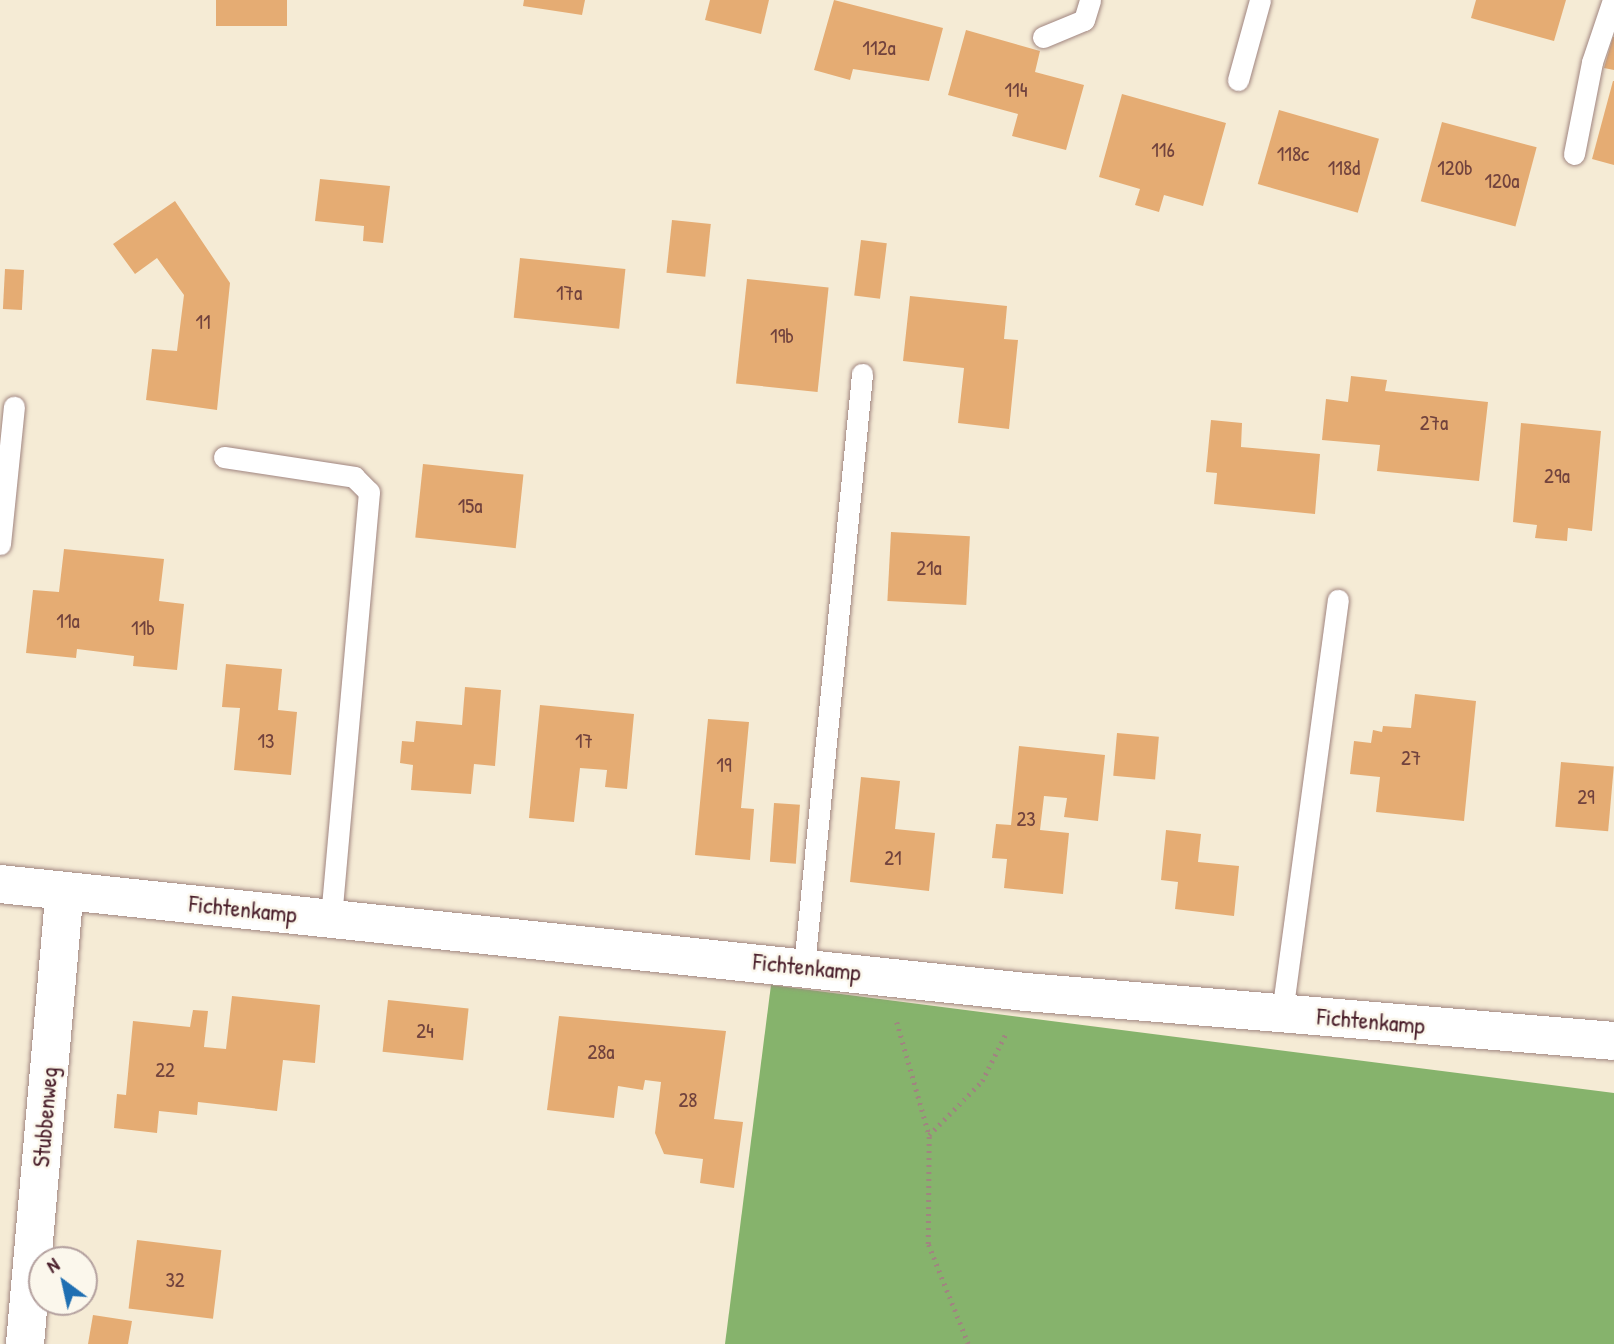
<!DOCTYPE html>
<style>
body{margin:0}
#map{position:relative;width:1614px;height:1344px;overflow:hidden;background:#f5ebd5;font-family:"Patrick Hand",sans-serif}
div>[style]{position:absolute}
.forest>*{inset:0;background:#86b36c}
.building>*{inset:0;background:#e5ac73;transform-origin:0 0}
.path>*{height:4.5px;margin-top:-2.25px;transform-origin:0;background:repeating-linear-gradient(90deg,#a08580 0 2px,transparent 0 7px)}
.roads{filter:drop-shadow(0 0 2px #a08580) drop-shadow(0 0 2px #a08580)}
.service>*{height:21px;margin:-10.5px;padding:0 10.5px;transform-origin:10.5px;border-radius:10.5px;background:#fff}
.minor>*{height:38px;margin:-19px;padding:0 19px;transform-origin:19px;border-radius:19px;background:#fff}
span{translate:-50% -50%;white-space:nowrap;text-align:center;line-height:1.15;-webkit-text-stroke:5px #fbf7ec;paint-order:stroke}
.number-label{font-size:21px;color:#71423d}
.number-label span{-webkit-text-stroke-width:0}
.street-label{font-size:24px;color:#4a1f2b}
.north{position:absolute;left:28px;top:1246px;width:70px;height:70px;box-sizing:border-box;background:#fbf7ec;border:2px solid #b4a19f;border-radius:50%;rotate:327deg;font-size:19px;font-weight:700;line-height:28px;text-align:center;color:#4a1f2b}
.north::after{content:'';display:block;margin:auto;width:24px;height:32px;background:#1f6fb2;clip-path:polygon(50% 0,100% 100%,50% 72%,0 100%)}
</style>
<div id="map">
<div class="forest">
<i style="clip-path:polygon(771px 985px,1614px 1093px,1614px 1344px,725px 1344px)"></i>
</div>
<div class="building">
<i style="left:216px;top:0;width:71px;height:26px"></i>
<i style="clip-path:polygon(524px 0,585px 0,582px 15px,523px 6px)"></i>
<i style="clip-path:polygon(710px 0,769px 0,761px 34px,705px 20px)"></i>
<i style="clip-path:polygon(834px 0,943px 28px,929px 81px,853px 69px,850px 80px,814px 70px)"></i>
<i style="clip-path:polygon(1476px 0,1566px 0,1554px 41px,1471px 18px)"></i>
<i style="clip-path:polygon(966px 30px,1040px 51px,1035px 72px,1084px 85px,1066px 150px,1012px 136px,1018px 114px,948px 95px)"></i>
<i style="clip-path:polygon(1613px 37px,1614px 37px,1614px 70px,1604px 68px)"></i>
<i style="clip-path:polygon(1613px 81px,1614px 81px,1614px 165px,1592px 159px)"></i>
<i style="clip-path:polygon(1122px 94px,1226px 123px,1203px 206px,1164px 195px,1159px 212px,1135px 205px,1140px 189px,1099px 177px)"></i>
<i style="left:1279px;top:110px;width:104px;height:77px;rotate:16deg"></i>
<i style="left:1442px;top:122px;width:98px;height:82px;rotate:15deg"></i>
<i style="clip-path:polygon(320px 179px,390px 186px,383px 243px,363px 241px,364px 226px,315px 221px)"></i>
<i style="clip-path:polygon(175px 201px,230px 283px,217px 410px,146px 400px,152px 349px,177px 351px,184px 295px,157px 258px,135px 274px,113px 244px)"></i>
<i style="left:672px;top:220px;width:39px;height:53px;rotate:6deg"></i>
<i style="left:861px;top:240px;width:26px;height:56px;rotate:7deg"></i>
<i style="left:520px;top:258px;width:106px;height:60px;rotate:6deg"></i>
<i style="left:5px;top:269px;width:19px;height:40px;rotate:3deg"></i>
<i style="left:747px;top:279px;width:82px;height:105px;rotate:6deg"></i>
<i style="clip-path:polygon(910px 296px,1007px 306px,1004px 339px,1018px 340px,1009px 429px,958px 423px,964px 368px,903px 361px)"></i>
<i style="clip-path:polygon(1351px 376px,1387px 380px,1385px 391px,1488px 402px,1479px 481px,1377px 471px,1380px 445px,1322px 440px,1326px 399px,1348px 402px)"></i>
<i style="clip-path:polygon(1211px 420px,1242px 423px,1241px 447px,1320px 454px,1315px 514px,1214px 504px,1217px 473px,1206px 472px)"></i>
<i style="clip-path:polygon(1521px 423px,1601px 431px,1592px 531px,1568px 528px,1567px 541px,1535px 538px,1537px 525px,1513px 522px)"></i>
<i style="left:423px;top:464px;width:101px;height:74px;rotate:6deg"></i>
<i style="left:891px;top:532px;width:79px;height:69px;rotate:3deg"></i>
<i style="clip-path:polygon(64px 549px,164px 559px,159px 601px,184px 604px,177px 670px,133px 666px,134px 656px,77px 649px,76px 658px,26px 653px,33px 590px,59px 592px)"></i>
<i style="clip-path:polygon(226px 664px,282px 669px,278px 710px,297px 712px,291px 775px,234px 770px,240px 708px,222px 707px)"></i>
<i style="clip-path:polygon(465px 687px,501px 690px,495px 766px,474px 764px,471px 794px,411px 790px,413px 765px,400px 763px,402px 741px,414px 742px,416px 721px,462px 725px)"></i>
<i style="clip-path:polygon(1415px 694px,1476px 701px,1464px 821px,1376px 812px,1380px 777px,1350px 774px,1354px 741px,1371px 743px,1373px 730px,1382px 732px,1383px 726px,1411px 728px)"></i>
<i style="clip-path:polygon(540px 705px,634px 714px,627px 789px,605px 787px,607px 770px,580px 768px,574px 822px,529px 818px)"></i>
<i style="clip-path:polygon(708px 719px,749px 722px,741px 808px,754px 809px,750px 860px,695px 855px)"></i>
<i style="left:1117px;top:733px;width:42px;height:43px;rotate:5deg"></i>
<i style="clip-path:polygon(1019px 746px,1105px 755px,1098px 821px,1064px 817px,1067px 798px,1044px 796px,1040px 830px,1069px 833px,1063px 894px,1004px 888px,1007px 859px,992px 858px,996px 824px,1011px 825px)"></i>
<i style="left:1561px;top:762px;width:53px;height:65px;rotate:5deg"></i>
<i style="clip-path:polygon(861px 777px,900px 781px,895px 829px,935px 833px,929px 891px,850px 882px)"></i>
<i style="left:774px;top:803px;width:26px;height:59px;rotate:4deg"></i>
<i style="clip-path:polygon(1166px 830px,1201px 834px,1198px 862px,1239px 866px,1234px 916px,1175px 909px,1178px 882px,1161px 880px)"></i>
<i style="clip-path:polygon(232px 996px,320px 1005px,315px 1063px,283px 1060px,277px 1111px,198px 1102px,197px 1115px,159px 1111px,157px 1133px,114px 1128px,117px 1094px,126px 1095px,133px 1021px,190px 1027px,193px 1010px,208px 1011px,204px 1047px,226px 1049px)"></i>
<i style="left:388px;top:1000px;width:81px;height:52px;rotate:6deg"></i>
<i style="clip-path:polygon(559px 1016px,726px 1031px,714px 1119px,743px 1122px,734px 1188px,700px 1183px,703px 1159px,664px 1154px,655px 1133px,661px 1082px,645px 1080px,643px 1090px,618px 1086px,614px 1118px,547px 1110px)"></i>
<i style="left:137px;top:1240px;width:85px;height:69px;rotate:7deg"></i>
<i style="clip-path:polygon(93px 1315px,132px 1321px,128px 1344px,88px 1344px)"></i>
</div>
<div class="path">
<i style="left:897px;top:1022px;width:116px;rotate:74.1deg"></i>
<i style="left:968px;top:1344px;width:108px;rotate:-111.8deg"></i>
<i style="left:928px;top:1244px;width:109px;rotate:-89.5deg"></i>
<i style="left:929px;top:1135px;width:76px;rotate:-45.5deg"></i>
<i style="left:982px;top:1081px;width:54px;rotate:-63.4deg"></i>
</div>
<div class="roads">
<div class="service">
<i style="left:1043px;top:37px;width:44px;rotate:-22.5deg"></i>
<i style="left:1084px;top:20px;width:21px;rotate:-73deg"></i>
<i style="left:1238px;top:80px;width:83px;rotate:-74.6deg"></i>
<i style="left:1574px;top:154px;width:94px;rotate:-78.9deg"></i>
<i style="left:1592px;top:62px;width:65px;rotate:-71.3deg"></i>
<i style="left:224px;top:457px;width:132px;rotate:8.7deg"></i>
<i style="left:354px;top:477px;width:21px;rotate:45deg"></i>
<i style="left:369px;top:492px;width:429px;rotate:95.1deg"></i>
<i style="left:0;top:544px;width:138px;rotate:-84.2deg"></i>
<i style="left:804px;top:967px;width:596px;rotate:-84.41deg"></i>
<i style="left:1282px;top:1013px;width:417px;rotate:-82.3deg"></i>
</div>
<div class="minor">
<i style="left:0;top:884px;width:1032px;rotate:6.01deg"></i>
<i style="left:1026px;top:992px;width:590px;rotate:4.76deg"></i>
<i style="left:25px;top:1344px;width:455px;rotate:-85deg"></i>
</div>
</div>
<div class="number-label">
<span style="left:879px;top:48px">112a</span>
<span style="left:1016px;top:90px">114</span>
<span style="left:1163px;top:150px">116</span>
<span style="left:1293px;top:154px">118c</span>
<span style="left:1344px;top:168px">118d</span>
<span style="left:1455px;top:168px">120b</span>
<span style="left:1502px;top:181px">120a</span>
<span style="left:569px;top:293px">17a</span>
<span style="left:203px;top:322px">11</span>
<span style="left:782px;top:336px">19b</span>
<span style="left:1434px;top:423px">27a</span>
<span style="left:1557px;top:476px">29a</span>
<span style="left:470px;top:506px">15a</span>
<span style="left:929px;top:568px">21a</span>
<span style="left:68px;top:621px">11a</span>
<span style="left:143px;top:628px">11b</span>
<span style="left:266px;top:741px">13</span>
<span style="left:584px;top:741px">17</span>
<span style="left:1411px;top:758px">27</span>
<span style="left:724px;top:765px">19</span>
<span style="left:1586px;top:797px">29</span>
<span style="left:1026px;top:819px">23</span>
<span style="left:893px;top:858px">21</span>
<span style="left:425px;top:1031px">24</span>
<span style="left:601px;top:1052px">28a</span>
<span style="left:165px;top:1070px">22</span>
<span style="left:688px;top:1100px">28</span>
<span style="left:175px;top:1280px">32</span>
</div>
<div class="street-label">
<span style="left:243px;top:909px;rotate:6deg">Fichtenkamp</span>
<span style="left:807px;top:967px;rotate:6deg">Fichtenkamp</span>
<span style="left:1371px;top:1021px;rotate:5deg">Fichtenkamp</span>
<span style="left:45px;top:1117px;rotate:-85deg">Stubbenweg</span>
</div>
<div class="north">N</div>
</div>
